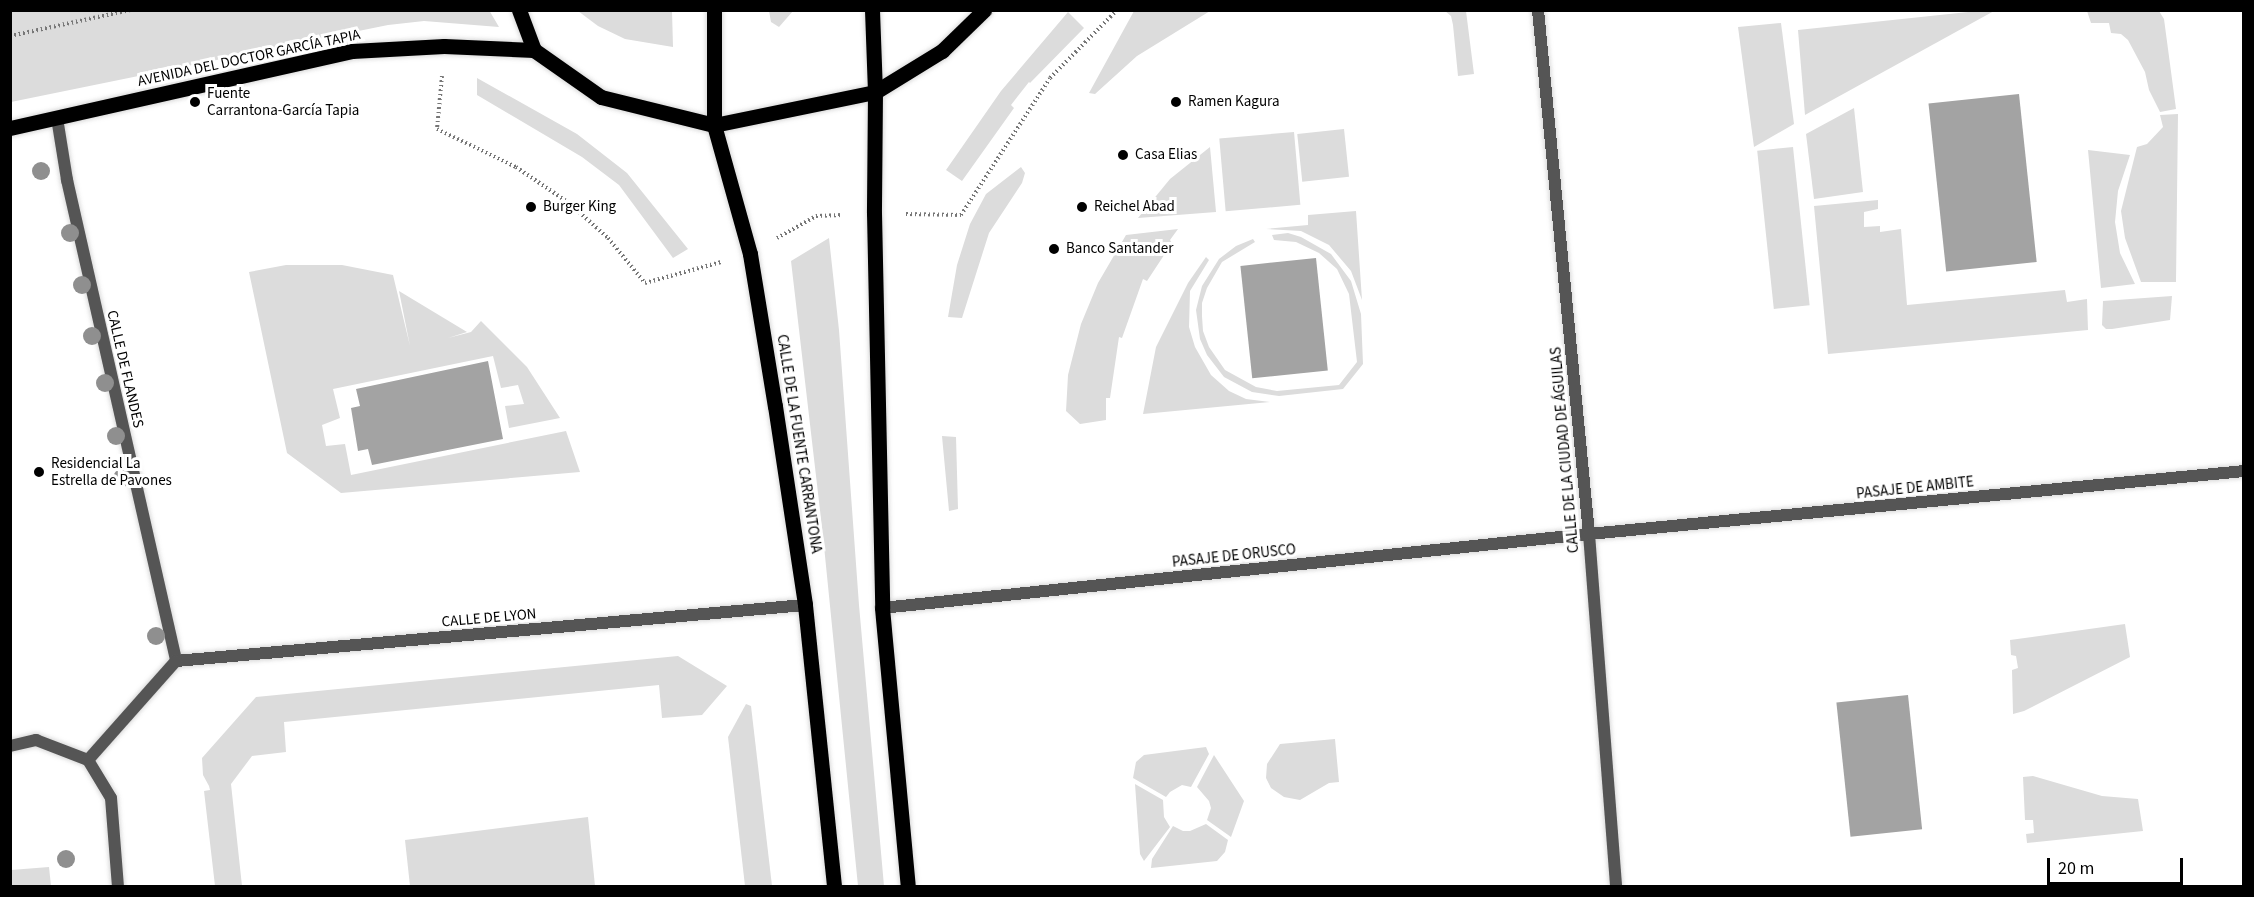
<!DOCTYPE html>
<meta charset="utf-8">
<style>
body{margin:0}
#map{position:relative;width:2254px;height:897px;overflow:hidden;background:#fff;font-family:"Source Sans 3",sans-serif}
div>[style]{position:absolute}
.green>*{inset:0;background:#dcdcdc;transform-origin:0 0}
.water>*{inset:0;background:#a3a3a3;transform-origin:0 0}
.path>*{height:4px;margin-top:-2px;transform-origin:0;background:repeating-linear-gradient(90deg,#777 0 1.5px,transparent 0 4.5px)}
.roads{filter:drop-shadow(0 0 2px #dbdbdb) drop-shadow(0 0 2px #dbdbdb)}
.street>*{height:12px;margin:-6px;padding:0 6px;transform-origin:6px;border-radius:6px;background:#555}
.primary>*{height:15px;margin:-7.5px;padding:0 7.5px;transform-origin:7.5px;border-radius:7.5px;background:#000}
.trees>*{width:18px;height:18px;margin:-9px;border-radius:50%;background:#8f8f8f}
.dots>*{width:16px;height:16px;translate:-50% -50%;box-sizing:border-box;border:3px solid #fff;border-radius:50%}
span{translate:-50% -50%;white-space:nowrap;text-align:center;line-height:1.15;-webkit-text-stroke:6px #fff;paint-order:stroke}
.street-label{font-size:15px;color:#000}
.poi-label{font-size:15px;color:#000}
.left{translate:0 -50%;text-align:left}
.frame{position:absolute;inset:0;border:12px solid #000;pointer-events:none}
.scale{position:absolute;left:2047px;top:858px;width:136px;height:27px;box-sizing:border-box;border:3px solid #000;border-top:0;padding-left:8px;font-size:18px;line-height:21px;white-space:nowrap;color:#000;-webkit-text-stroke:4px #fff;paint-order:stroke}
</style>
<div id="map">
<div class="green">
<i style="clip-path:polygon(489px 10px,499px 27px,424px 21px,388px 25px,11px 102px,11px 11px)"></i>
<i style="clip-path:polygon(1987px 10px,1994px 11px,1805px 115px,1798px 30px)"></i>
<i style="clip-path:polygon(578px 11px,672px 11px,673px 47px,625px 39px,598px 26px)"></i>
<i style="clip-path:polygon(769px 11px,769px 10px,793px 11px,779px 27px,771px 22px)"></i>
<i style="clip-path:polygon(1134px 11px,1210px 11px,1137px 56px,1095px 94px,1089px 93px)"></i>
<i style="clip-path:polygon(1445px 11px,1466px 11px,1474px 74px,1458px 76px,1453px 25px,1451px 16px)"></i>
<i style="clip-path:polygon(2087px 11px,2159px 11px,2164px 19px,2176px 109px,2160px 112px,2149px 90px,2145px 72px,2128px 40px,2121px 34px,2111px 33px,2109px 23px,2091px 23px)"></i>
<i style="clip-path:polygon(1068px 12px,1084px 28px,1030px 83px,1029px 82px,1011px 105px,1014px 108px,962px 181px,946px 170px,1001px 91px)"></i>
<i style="clip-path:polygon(1781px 23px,1794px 124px,1754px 147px,1738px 27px)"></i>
<i style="clip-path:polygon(477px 78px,577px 134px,627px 173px,688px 249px,673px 258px,619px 185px,582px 157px,477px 95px)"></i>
<i style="clip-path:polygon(1854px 108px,1863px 192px,1814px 199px,1806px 134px)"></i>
<i style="clip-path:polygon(2178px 114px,2176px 282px,2141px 282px,2125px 238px,2121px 211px,2137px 147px,2147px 144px,2163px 127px,2160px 115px)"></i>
<i style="left:1344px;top:129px;width:48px;height:47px;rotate:84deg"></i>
<i style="left:1294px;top:132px;width:73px;height:75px;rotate:85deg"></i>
<i style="clip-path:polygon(1210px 147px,1216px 212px,1138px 218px,1170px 179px)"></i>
<i style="left:1793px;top:147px;width:159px;height:36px;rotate:84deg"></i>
<i style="clip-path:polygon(2088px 150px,2130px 155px,2118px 191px,2115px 222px,2120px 253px,2135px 284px,2101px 288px)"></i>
<i style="clip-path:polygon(1021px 167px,1025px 173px,1022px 183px,989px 233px,962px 318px,948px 317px,957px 265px,970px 224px,986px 194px)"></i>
<i style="clip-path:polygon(1878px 200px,1878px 209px,1864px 212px,1864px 227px,1880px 226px,1880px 232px,1901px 229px,1907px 305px,2065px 290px,2067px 302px,2087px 299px,2088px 330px,1828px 354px,1814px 206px)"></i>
<i style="clip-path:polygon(1356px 211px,1362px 300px,1351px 271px,1329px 245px,1301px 231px,1266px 229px,1308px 225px,1308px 215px)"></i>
<i style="clip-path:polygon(1178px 229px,1170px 240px,1172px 243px,1147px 281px,1143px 279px,1122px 338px,1119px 337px,1110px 398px,1106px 398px,1106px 420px,1080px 424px,1066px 411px,1068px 375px,1081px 324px,1098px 283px,1126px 235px)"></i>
<i style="clip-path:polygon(1288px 233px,1301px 237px,1331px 254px,1351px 281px,1361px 314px,1363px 364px,1343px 389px,1279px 396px,1252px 392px,1224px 377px,1207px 355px,1200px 339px,1196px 310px,1202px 286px,1219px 259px,1236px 246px,1253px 239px,1255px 242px,1222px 262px,1207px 288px,1202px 303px,1202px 316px,1203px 331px,1209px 347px,1225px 370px,1256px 387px,1277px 391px,1339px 385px,1357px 362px,1349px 294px,1337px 269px,1319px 253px,1296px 242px,1274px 240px,1272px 235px)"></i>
<i style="clip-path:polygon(829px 238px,839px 330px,859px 605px,884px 886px,858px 886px,823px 536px,791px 261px)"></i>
<i style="clip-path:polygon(1206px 257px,1209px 260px,1190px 291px,1189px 327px,1195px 347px,1211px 375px,1229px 391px,1246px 399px,1270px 402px,1143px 414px,1156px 347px,1188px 283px)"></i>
<i style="clip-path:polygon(286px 265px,342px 265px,393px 275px,410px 346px,399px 291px,467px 332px,448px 338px,471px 332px,481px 321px,527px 367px,560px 418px,509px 428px,505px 406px,524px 404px,518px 385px,501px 388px,493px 356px,333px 389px,340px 418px,322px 425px,326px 446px,345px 444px,351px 475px,566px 431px,580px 472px,341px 493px,287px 453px,249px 272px)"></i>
<i style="clip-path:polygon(2172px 296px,2170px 320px,2112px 329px,2106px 329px,2102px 325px,2103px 301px)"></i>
<i style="clip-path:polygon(942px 436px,956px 437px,958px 509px,949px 511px)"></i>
<i style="clip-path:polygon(2125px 624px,2130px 657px,2024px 711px,2013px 714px,2012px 670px,2018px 668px,2016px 656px,2011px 655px,2010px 640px)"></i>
<i style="clip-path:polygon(678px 656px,727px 686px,702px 715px,662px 718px,659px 685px,284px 722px,286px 752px,252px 756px,231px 784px,242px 886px,215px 886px,204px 791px,210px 790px,209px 786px,203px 775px,202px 758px,256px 697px)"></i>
<i style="clip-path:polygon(746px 704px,751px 706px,772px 886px,745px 886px,728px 737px)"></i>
<i style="clip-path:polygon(1335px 739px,1339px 782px,1329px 783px,1300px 800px,1284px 797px,1271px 788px,1266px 778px,1267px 764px,1280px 744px)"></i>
<i style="clip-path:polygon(1206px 747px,1209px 754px,1191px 787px,1182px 785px,1170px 792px,1166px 797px,1133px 778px,1136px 762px,1144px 755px)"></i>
<i style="clip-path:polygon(1214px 755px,1244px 801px,1231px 837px,1207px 820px,1211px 808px,1209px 801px,1197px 787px)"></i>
<i style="clip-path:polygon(2033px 776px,2102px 796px,2138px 799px,2143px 831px,2027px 843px,2026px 834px,2034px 833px,2033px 820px,2025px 820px,2023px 777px)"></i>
<i style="clip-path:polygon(1135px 784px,1163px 800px,1164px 817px,1170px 827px,1144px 861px,1140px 854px)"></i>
<i style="clip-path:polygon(588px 817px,595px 886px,410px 886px,405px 840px)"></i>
<i style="clip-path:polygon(1206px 824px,1228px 840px,1225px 852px,1217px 861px,1151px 868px,1152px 859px,1173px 826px,1183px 831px,1190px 831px)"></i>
<i style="clip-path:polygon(49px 867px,51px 886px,11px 886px,11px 870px)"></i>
</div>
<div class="water">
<i style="left:2019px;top:94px;width:169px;height:91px;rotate:84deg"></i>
<i style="left:1316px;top:258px;width:113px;height:76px;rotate:84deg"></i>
<i style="clip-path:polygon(488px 361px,503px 439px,372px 465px,368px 449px,358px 451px,351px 408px,360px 406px,356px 389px)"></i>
<i style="left:1908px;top:695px;width:135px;height:72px;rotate:84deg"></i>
</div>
<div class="path">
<i style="left:10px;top:36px;width:123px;rotate:-12.2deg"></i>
<i style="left:442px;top:76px;width:53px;rotate:95.4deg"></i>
<i style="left:437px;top:129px;width:88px;rotate:25.7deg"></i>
<i style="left:516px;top:167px;width:64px;rotate:34.2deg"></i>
<i style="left:569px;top:203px;width:52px;rotate:41.9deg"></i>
<i style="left:608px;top:238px;width:58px;rotate:50.6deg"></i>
<i style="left:645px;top:283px;width:79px;rotate:-15.4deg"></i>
<i style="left:906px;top:214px;width:55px;rotate:1deg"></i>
<i style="left:961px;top:215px;width:163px;rotate:-57deg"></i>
<i style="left:1050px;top:78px;width:95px;rotate:-45.4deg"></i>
<i style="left:777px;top:238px;width:45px;rotate:-29.4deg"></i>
<i style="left:816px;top:216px;width:26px;rotate:-2deg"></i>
</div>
<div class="roads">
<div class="street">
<i style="left:1538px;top:10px;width:526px;rotate:84.44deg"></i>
<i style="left:1589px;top:534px;width:353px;rotate:85.6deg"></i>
<i style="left:57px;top:118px;width:63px;rotate:80.8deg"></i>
<i style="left:67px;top:180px;width:493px;rotate:77.2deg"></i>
<i style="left:882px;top:608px;width:711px;rotate:-5.98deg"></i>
<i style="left:1589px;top:534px;width:658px;rotate:-5.49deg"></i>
<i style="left:176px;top:661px;width:631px;rotate:-5.09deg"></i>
<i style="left:10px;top:746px;width:27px;rotate:-13deg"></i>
<i style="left:36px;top:740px;width:56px;rotate:21deg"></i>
<i style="left:88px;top:760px;width:44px;rotate:58.8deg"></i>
<i style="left:111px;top:798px;width:88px;rotate:85.5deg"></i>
<i style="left:88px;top:760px;width:132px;rotate:-48.4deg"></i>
</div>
<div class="primary">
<i style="left:519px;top:10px;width:43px;rotate:69.4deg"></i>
<i style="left:714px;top:10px;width:115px;rotate:90deg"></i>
<i style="left:714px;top:125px;width:134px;rotate:74.4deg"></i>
<i style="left:750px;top:254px;width:154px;rotate:80.7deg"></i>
<i style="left:775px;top:406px;width:201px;rotate:81.4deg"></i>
<i style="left:805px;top:605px;width:282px;rotate:84.1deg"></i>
<i style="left:872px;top:10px;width:82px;rotate:87.9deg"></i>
<i style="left:875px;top:92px;width:121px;rotate:90.5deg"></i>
<i style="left:874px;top:213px;width:395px;rotate:88.8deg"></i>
<i style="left:882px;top:608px;width:279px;rotate:84.7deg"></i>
<i style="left:10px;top:128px;width:351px;rotate:-12.7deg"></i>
<i style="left:352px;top:51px;width:92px;rotate:-3.1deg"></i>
<i style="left:444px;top:46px;width:90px;rotate:2.5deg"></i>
<i style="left:534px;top:50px;width:82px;rotate:35deg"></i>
<i style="left:601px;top:97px;width:116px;rotate:13.9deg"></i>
<i style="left:714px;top:125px;width:164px;rotate:-11.6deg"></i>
<i style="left:875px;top:92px;width:79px;rotate:-31.5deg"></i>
<i style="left:942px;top:51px;width:59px;rotate:-44.3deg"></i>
</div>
</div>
<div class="trees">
<i style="left:41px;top:171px"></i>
<i style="left:70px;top:233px"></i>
<i style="left:82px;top:285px"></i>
<i style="left:92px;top:336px"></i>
<i style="left:105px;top:383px"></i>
<i style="left:116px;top:436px"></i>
<i style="left:122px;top:478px"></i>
<i style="left:156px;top:636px"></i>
<i style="left:66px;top:859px"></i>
</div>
<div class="dots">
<i style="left:195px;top:102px;background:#000"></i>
<i style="left:1176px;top:102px;background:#000"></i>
<i style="left:1123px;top:155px;background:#000"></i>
<i style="left:531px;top:207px;background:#000"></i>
<i style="left:1082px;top:207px;background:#000"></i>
<i style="left:1054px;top:249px;background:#000"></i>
<i style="left:39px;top:472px;background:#000"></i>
</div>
<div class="street-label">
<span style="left:249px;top:58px;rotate:-12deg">AVENIDA DEL DOCTOR GARCÍA TAPIA</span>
<span style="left:125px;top:369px;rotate:77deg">CALLE DE FLANDES</span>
<span style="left:799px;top:444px;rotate:81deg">CALLE DE LA FUENTE CARRANTONA</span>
<span style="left:1565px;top:450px;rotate:-95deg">CALLE DE LA CIUDAD DE ÁGUILAS</span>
<span style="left:1915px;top:488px;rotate:-6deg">PASAJE DE AMBITE</span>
<span style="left:1234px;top:556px;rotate:-6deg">PASAJE DE ORUSCO</span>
<span style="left:489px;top:618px;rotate:-5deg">CALLE DE LYON</span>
</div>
<div class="poi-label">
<span class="left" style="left:207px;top:102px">Fuente<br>Carrantona-García Tapia</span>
<span class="left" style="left:1188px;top:102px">Ramen Kagura</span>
<span class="left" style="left:1135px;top:155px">Casa Elias</span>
<span class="left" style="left:543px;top:207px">Burger King</span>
<span class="left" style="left:1094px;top:207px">Reichel Abad</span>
<span class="left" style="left:1066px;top:249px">Banco Santander</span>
<span class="left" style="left:51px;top:472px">Residencial La<br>Estrella de Pavones</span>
</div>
<div class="frame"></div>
<div class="scale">20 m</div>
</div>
